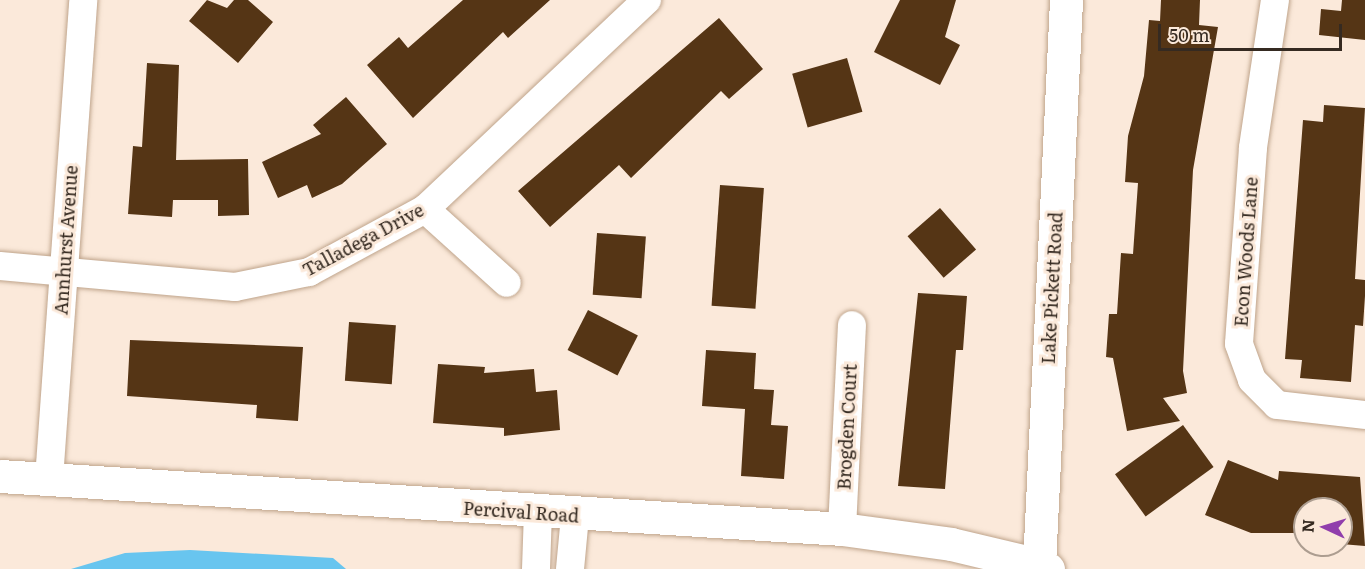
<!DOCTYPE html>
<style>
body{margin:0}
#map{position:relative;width:1365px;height:569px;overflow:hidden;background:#fbe9da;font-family:Literata,serif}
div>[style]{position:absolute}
.water>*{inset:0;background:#68c5ef}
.building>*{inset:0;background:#553515;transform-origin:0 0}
.roads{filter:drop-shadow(0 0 2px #bfa48b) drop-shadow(0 0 2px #bfa48b)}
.minor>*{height:28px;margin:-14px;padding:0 14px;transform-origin:14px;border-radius:14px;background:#fff}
.tertiary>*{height:33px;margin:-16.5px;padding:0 16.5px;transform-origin:16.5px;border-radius:16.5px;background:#fff}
.secondary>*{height:33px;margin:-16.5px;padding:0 16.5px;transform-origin:16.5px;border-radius:16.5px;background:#fff}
span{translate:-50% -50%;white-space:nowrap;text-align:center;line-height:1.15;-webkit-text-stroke:6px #fbe9da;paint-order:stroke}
.street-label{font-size:18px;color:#352a21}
.north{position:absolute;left:1293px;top:497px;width:60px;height:60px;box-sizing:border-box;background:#fbe9da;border:2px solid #ac9d90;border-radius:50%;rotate:274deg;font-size:16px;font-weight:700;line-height:24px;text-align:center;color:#352a21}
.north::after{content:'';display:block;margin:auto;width:21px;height:27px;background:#913eac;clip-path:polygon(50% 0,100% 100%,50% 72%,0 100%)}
.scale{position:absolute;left:1158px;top:24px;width:184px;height:27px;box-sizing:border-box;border:3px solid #352a21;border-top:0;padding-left:8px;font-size:18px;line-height:21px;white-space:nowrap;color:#352a21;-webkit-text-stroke:4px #fbe9da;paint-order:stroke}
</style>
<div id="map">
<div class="water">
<i style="clip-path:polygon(190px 550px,333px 558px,346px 569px,71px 569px,125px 553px)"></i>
</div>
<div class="building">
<i style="clip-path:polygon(207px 0,227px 8px,234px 0,248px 0,273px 22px,238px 63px,189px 21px)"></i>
<i style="clip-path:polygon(463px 0,550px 0,508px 38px,503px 32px,413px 118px,367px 65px,399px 37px,408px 48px)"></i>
<i style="clip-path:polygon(900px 0,956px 0,945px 37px,960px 45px,940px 85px,874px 52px)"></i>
<i style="clip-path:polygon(1161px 0,1200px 0,1199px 25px,1218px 27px,1193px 170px,1183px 371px,1187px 393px,1163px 398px,1180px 421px,1127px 431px,1113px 358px,1106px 357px,1109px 314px,1117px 314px,1121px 253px,1133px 254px,1138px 183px,1125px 182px,1128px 136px,1144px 76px,1149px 20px,1160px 21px)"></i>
<i style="clip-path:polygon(1342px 0,1365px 0,1365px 40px,1319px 35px,1321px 9px,1341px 11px)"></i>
<i style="clip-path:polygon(719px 18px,763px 69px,729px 99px,721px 91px,631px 178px,619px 165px,550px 227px,518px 191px)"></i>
<i style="left:847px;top:58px;width:56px;height:57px;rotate:74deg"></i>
<i style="clip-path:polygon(147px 63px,179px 65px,176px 160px,248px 159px,249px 215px,218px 216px,218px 200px,173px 200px,172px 217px,128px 214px,133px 146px,142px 147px)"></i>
<i style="clip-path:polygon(346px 97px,387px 144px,342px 184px,312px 198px,307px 185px,278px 198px,262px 162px,321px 134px,313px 125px)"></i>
<i style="clip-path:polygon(1324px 105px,1365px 108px,1355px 279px,1365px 280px,1365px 296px,1363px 326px,1355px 325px,1351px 382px,1300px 378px,1302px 360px,1285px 359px,1303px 120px,1323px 122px)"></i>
<i style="left:720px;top:185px;width:44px;height:121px;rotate:4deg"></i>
<i style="left:940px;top:208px;width:55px;height:43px;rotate:49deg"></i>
<i style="left:597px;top:233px;width:49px;height:62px;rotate:4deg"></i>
<i style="clip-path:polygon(918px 293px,967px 296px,963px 350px,956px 350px,945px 489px,898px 486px)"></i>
<i style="left:588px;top:310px;width:56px;height:45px;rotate:27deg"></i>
<i style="left:349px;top:322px;width:47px;height:59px;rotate:4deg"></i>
<i style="clip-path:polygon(130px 340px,303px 347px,298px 421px,256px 418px,257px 405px,127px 396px)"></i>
<i style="clip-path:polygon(706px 350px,756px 353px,754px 389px,774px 390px,771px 425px,788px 426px,784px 479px,741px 476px,745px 409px,702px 406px)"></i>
<i style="clip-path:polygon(438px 364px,485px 367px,484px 373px,534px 369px,536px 392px,557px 390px,560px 430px,504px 436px,504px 428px,433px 423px)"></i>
<i style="left:1183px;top:425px;width:52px;height:84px;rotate:54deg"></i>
<i style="clip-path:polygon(1228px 460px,1278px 480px,1279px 471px,1360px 477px,1365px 546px,1341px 544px,1341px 509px,1305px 509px,1305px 533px,1251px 533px,1205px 515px)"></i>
</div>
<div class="roads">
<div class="minor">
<i style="left:1275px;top:0;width:150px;rotate:98.5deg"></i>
<i style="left:1253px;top:148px;width:196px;rotate:94.1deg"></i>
<i style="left:1239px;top:344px;width:38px;rotate:70deg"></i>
<i style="left:1252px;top:380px;width:35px;rotate:45deg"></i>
<i style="left:1277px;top:405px;width:89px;rotate:6.5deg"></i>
<i style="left:425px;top:209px;width:110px;rotate:42.1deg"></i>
<i style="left:0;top:266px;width:236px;rotate:5.1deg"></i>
<i style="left:235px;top:287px;width:76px;rotate:-11.5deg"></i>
<i style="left:309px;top:272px;width:132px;rotate:-28.5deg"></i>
<i style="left:425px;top:209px;width:305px;rotate:-43.3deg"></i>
<i style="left:49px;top:479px;width:480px;rotate:-85.9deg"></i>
<i style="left:842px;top:529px;width:204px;rotate:-87.2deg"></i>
<i style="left:536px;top:569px;width:56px;rotate:-88deg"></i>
<i style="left:570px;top:569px;width:53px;rotate:-84.6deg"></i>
</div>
<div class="tertiary">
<i style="left:0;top:476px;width:844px;rotate:3.6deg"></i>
<i style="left:842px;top:529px;width:110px;rotate:7.8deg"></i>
<i style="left:951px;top:544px;width:90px;rotate:13.4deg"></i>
</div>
<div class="secondary">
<i style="left:1048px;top:569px;width:10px;rotate:-156deg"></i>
<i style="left:1039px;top:565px;width:566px;rotate:-87.26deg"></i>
</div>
</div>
<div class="street-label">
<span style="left:66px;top:240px;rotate:-86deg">Annhurst Avenue</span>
<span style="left:363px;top:240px;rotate:-28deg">Talladega Drive</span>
<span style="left:1246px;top:252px;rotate:-86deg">Econ Woods Lane</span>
<span style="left:1052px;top:288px;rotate:-87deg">Lake Pickett Road</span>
<span style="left:847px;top:427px;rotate:-87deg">Brogden Court</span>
<span style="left:521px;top:512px;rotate:4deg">Percival Road</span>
</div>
<div class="north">N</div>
<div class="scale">50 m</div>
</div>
